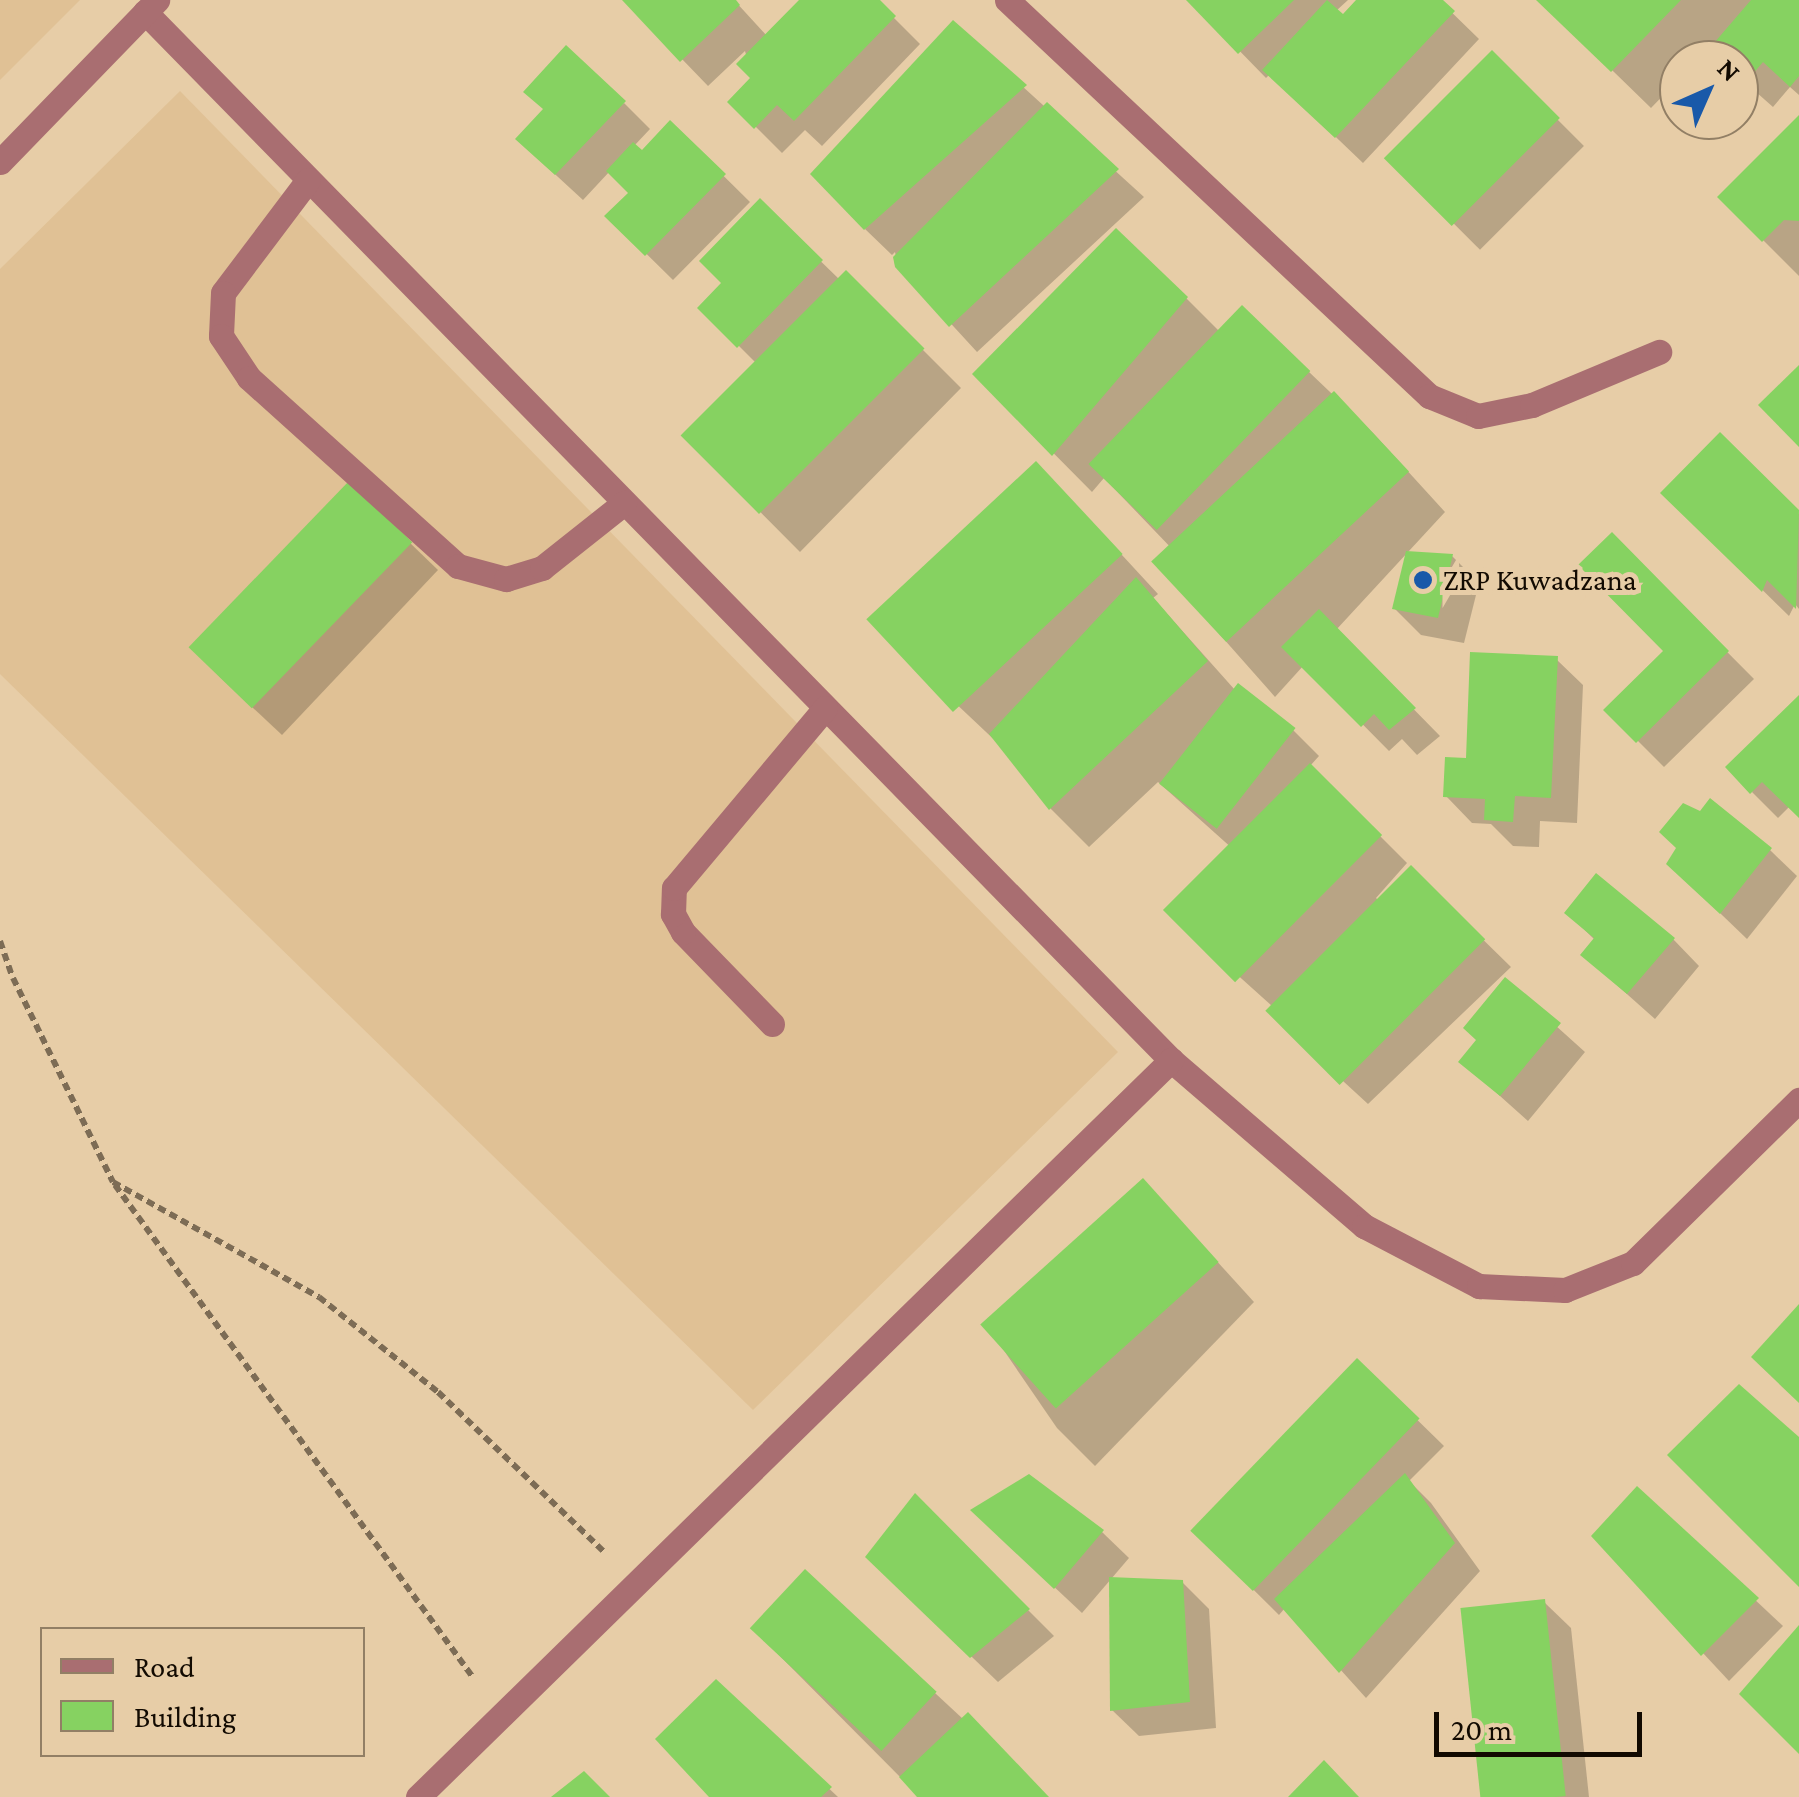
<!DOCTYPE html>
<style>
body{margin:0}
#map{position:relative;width:1799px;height:1797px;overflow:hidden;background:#e7cda7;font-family:"Crimson Pro",serif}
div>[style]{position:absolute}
.built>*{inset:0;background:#e0c195}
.shadow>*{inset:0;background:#0003;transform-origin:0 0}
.building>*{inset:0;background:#86d261;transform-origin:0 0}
.path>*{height:6px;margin-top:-3px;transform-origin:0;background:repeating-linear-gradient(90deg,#7d6c55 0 8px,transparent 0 13px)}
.minor>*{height:25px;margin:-12.5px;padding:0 12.5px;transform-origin:12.5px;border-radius:12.5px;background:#a96e71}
.dots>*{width:28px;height:28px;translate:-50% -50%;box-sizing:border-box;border:5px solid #e7cda7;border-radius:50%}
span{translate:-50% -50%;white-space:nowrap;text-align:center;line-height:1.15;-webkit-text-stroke:10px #e7cda7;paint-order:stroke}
.poi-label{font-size:30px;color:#120a01}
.left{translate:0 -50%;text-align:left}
.legend{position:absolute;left:40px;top:1627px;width:325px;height:130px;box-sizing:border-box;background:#e7cda7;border:2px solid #927f65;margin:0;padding:12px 18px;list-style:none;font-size:30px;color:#120a01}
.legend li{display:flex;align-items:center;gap:20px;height:50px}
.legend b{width:50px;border:2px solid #927f65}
.north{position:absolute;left:1659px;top:40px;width:100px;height:100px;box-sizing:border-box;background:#e7cda7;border:2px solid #927f65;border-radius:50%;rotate:45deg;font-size:28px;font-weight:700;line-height:40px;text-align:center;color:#120a01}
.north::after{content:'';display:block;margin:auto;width:35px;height:45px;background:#1959a9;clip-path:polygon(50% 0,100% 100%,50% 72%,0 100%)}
.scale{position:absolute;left:1434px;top:1712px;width:208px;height:45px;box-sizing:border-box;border:5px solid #120a01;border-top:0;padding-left:12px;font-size:30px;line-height:35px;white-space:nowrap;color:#120a01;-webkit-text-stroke:8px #e7cda7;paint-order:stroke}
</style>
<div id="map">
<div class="built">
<i style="clip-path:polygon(0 0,80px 0,0 80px)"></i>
<i style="clip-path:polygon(180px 91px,1118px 1052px,753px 1410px,0 674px,0 269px)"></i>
</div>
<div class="shadow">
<i style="clip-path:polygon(625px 0,734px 0,767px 36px,803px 0,876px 0,920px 44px,822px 146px,805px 130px,782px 153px,731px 102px,753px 79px,745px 51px,708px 86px)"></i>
<i style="clip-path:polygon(1190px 0,1348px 0,1336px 11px,1343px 18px,1360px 0,1439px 0,1479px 39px,1363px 163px,1270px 74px,1266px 78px)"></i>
<i style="clip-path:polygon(1540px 0,1799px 0,1799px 95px,1790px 87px,1773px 107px,1739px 77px,1739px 60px,1721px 60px,1709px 48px,1698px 60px,1679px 60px,1679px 79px,1651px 108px)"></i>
<i style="clip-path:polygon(953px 23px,1144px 197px,977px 352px,898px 266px,895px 252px,892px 255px,865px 229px)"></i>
<i style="left:1492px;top:54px;width:130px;height:147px;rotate:45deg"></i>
<i style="clip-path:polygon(624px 103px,650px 129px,634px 146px,642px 154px,671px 124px,750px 202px,673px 280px,608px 216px,631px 193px,610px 171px,583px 200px,545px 165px)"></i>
<i style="clip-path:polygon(1799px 118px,1799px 276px,1720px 197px)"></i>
<i style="clip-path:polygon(760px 202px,840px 280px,846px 273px,961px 388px,800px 552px,692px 443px,760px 367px,701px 308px,724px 283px)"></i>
<i style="clip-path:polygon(1186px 298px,1219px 331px,1242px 308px,1373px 433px,1445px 512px,1336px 630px,1440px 736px,1417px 755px,1402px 739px,1389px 751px,1304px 665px,1275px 697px,1161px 568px,1176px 553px,1104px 478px,1092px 492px,975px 374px)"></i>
<i style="clip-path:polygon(1720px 436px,1799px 514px,1799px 609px,1795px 604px,1789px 616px,1664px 493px)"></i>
<i style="clip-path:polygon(349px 484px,438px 570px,282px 735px,219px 676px)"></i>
<i style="clip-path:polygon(1074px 503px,1158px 594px,1153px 598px,1235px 690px,1293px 730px,1319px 756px,1310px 766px,1407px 863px,1376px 898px,1379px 901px,1411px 869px,1511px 967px,1368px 1104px,1294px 1036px,1272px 1006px,1173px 917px,1234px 850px,1158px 782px,1089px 847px,1051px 809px,1003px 748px,916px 666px)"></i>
<i style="clip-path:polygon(1612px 536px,1754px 679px,1664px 767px,1607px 710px,1666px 651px)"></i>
<i style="clip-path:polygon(1452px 556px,1479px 583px,1464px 643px,1421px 635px,1394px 608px)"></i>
<i style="clip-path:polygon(1556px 659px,1583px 685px,1577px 823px,1540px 821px,1539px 847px,1513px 846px,1491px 824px,1472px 823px,1446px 796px)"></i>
<i style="clip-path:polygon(1799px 698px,1799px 815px,1790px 806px,1778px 818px,1752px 792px)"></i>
<i style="clip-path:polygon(1770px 850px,1797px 876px,1747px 939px,1696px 890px)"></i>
<i style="clip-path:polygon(1567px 913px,1673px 939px,1699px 966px,1655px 1019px,1583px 955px,1595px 940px)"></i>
<i style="clip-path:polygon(1505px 980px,1585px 1052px,1528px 1121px,1462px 1062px,1479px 1040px)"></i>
<i style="clip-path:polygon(1144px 1181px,1254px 1302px,1095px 1466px,1057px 1428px,994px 1336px)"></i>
<i style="clip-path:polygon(1357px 1361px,1444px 1446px,1409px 1481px,1431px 1503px,1480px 1571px,1366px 1698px,1285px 1608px,1279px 1615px,1193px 1530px)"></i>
<i style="clip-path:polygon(1637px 1489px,1783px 1626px,1729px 1681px,1594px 1536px)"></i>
<i style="clip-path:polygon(915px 1497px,1054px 1636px,998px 1682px,895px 1583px)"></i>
<i style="clip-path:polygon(1102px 1532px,1129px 1558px,1082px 1613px,1000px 1536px)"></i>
<i style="clip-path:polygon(1182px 1582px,1209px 1609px,1216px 1728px,1139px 1736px,1112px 1710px)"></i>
<i style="clip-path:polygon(1544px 1602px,1571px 1628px,1589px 1797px,1482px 1797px,1463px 1610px)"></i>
<i style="clip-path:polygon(751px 1627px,935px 1693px,1047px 1797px,920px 1797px)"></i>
<i style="clip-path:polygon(716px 1682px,838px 1797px,712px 1797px)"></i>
</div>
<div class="building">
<i style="clip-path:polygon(622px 0,736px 0,740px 5px,680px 62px)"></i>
<i style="clip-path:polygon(799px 0,880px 0,896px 16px,794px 121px,777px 105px,754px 129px,727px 102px,750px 78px,736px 64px)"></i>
<i style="clip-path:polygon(1186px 0,1294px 0,1238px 54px)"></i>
<i style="clip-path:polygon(1327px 0,1343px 14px,1356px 0,1443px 0,1455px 11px,1335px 138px,1262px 70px)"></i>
<i style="clip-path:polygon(1536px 0,1681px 0,1611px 72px)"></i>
<i style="clip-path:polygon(1751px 0,1799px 0,1799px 76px,1790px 87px,1763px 62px,1745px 83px,1739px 77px,1739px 60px,1719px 60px,1708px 50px)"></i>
<i style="clip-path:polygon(953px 20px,1027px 85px,864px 230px,810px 174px)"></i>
<i style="clip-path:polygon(566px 45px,626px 101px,555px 175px,515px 139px,543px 109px,523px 92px)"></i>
<i style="left:1492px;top:50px;width:96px;height:153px;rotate:45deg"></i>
<i style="clip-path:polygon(1047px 102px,1119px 169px,949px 327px,895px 267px,893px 257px)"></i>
<i style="clip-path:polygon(1799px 115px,1799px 221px,1784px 220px,1762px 242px,1717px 197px)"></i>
<i style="clip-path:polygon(670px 120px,726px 174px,645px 256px,604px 216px,628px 193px,606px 171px,633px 142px,642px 150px)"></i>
<i style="clip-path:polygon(760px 198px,823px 260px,737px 348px,697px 308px,721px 283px,699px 261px)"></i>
<i style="clip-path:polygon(1116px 228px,1188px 297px,1052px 456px,972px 374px)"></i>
<i style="left:846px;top:270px;width:111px;height:234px;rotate:45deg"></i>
<i style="left:1242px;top:305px;width:95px;height:221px;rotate:44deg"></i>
<i style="clip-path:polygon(1799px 365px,1799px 447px,1758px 405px)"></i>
<i style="left:1334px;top:391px;width:110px;height:250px;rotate:47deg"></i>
<i style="clip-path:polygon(1720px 432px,1799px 510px,1796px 609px,1767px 580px,1762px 592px,1660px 493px)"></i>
<i style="left:1036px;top:461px;width:127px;height:232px;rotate:47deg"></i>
<i style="left:349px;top:481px;width:88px;height:231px;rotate:44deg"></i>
<i style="clip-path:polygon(1612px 532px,1729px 651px,1636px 743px,1603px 710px,1663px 651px,1578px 565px)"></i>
<i style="clip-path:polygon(1406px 551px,1453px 554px,1438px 618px,1392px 609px)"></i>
<i style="clip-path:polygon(1136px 577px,1208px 661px,1049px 810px,989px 734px)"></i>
<i style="clip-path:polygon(1319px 609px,1416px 708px,1389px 730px,1374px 714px,1361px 727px,1281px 647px)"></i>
<i style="clip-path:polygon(1470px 652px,1558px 656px,1551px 798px,1515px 796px,1513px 822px,1484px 820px,1485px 799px,1443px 797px,1445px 757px,1466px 758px)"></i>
<i style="left:1238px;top:683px;width:73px;height:128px;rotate:38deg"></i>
<i style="clip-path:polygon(1799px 695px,1799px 818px,1762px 782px,1750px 794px,1725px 767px)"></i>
<i style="left:1310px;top:763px;width:102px;height:208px;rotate:45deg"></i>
<i style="clip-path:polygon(1710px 798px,1772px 848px,1720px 914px,1666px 864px,1676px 848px,1659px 832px,1683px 803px,1700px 811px)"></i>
<i style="left:1411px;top:865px;width:105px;height:206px;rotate:45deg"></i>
<i style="clip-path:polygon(1596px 873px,1675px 938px,1627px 994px,1580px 955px,1594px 938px,1564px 913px)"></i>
<i style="clip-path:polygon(1505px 977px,1561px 1023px,1500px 1096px,1458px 1062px,1476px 1040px,1463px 1028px)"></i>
<i style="left:1143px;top:1178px;width:113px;height:219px;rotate:48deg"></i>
<i style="clip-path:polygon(1799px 1304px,1799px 1403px,1751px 1357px)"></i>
<i style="left:1357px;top:1358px;width:87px;height:240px;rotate:44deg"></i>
<i style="clip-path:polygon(1739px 1384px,1799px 1437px,1799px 1587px,1667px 1455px)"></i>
<i style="clip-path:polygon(1405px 1473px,1455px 1543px,1339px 1673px,1274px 1599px)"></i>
<i style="clip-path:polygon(1029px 1474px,1104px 1530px,1054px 1589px,970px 1510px)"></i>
<i style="clip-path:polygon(1637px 1486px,1759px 1598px,1701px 1656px,1591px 1536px)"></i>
<i style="clip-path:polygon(915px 1493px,1030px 1609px,970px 1658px,865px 1557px)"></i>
<i style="left:805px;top:1569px;width:180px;height:81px;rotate:43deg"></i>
<i style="clip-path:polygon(1109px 1577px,1183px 1580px,1190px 1702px,1110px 1711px)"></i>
<i style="left:1545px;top:1599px;width:198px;height:85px;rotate:84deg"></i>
<i style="clip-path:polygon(1799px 1625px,1799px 1754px,1739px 1694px)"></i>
<i style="clip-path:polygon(716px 1679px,832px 1787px,821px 1797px,709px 1797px,655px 1739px)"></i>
<i style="clip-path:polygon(968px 1712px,1049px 1797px,917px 1797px,899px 1777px)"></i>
<i style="clip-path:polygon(1324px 1760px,1359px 1797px,1288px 1797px)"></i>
<i style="clip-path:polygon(584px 1771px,610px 1797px,551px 1797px)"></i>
</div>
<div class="path">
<i style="left:0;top:941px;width:39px;rotate:71deg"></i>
<i style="left:13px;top:978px;width:227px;rotate:63.9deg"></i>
<i style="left:113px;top:1182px;width:236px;rotate:29.2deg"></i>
<i style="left:319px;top:1297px;width:152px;rotate:38.6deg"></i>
<i style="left:438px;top:1392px;width:229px;rotate:43.9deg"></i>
<i style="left:115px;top:1185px;width:607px;rotate:53.98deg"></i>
</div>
<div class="minor">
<i style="left:1007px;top:0;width:579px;rotate:43.18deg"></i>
<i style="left:1429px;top:396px;width:53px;rotate:22.2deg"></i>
<i style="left:1478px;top:416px;width:55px;rotate:-11.5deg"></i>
<i style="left:1532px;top:405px;width:138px;rotate:-22.7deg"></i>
<i style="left:145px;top:12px;width:1467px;rotate:45.61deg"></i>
<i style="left:1171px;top:1060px;width:255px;rotate:40.7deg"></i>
<i style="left:1364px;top:1226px;width:130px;rotate:27.6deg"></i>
<i style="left:1479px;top:1286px;width:86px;rotate:2.7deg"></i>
<i style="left:1565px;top:1290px;width:73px;rotate:-21.7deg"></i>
<i style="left:1633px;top:1263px;width:233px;rotate:-44.5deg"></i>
<i style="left:0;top:162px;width:226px;rotate:-45.9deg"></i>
<i style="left:308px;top:180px;width:141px;rotate:127deg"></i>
<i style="left:223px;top:293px;width:43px;rotate:92.7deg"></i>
<i style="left:221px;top:336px;width:50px;rotate:56.3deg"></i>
<i style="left:249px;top:378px;width:281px;rotate:42deg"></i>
<i style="left:458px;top:566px;width:50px;rotate:15.2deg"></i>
<i style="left:506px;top:579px;width:38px;rotate:-17deg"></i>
<i style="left:542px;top:568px;width:105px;rotate:-38.4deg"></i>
<i style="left:772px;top:1024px;width:128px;rotate:-134.1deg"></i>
<i style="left:683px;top:932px;width:21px;rotate:-119deg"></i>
<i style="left:673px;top:914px;width:26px;rotate:-88deg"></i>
<i style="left:674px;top:888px;width:235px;rotate:-50deg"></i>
<i style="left:418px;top:1797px;width:1054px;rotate:-44.38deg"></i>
</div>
<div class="dots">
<i style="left:1423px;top:580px;background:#1959a9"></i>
</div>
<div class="poi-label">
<span class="left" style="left:1443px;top:580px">ZRP Kuwadzana</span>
</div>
<ul class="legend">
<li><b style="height:12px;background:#a96e71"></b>Road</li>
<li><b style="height:28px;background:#86d261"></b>Building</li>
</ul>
<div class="north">N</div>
<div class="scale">20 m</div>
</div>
